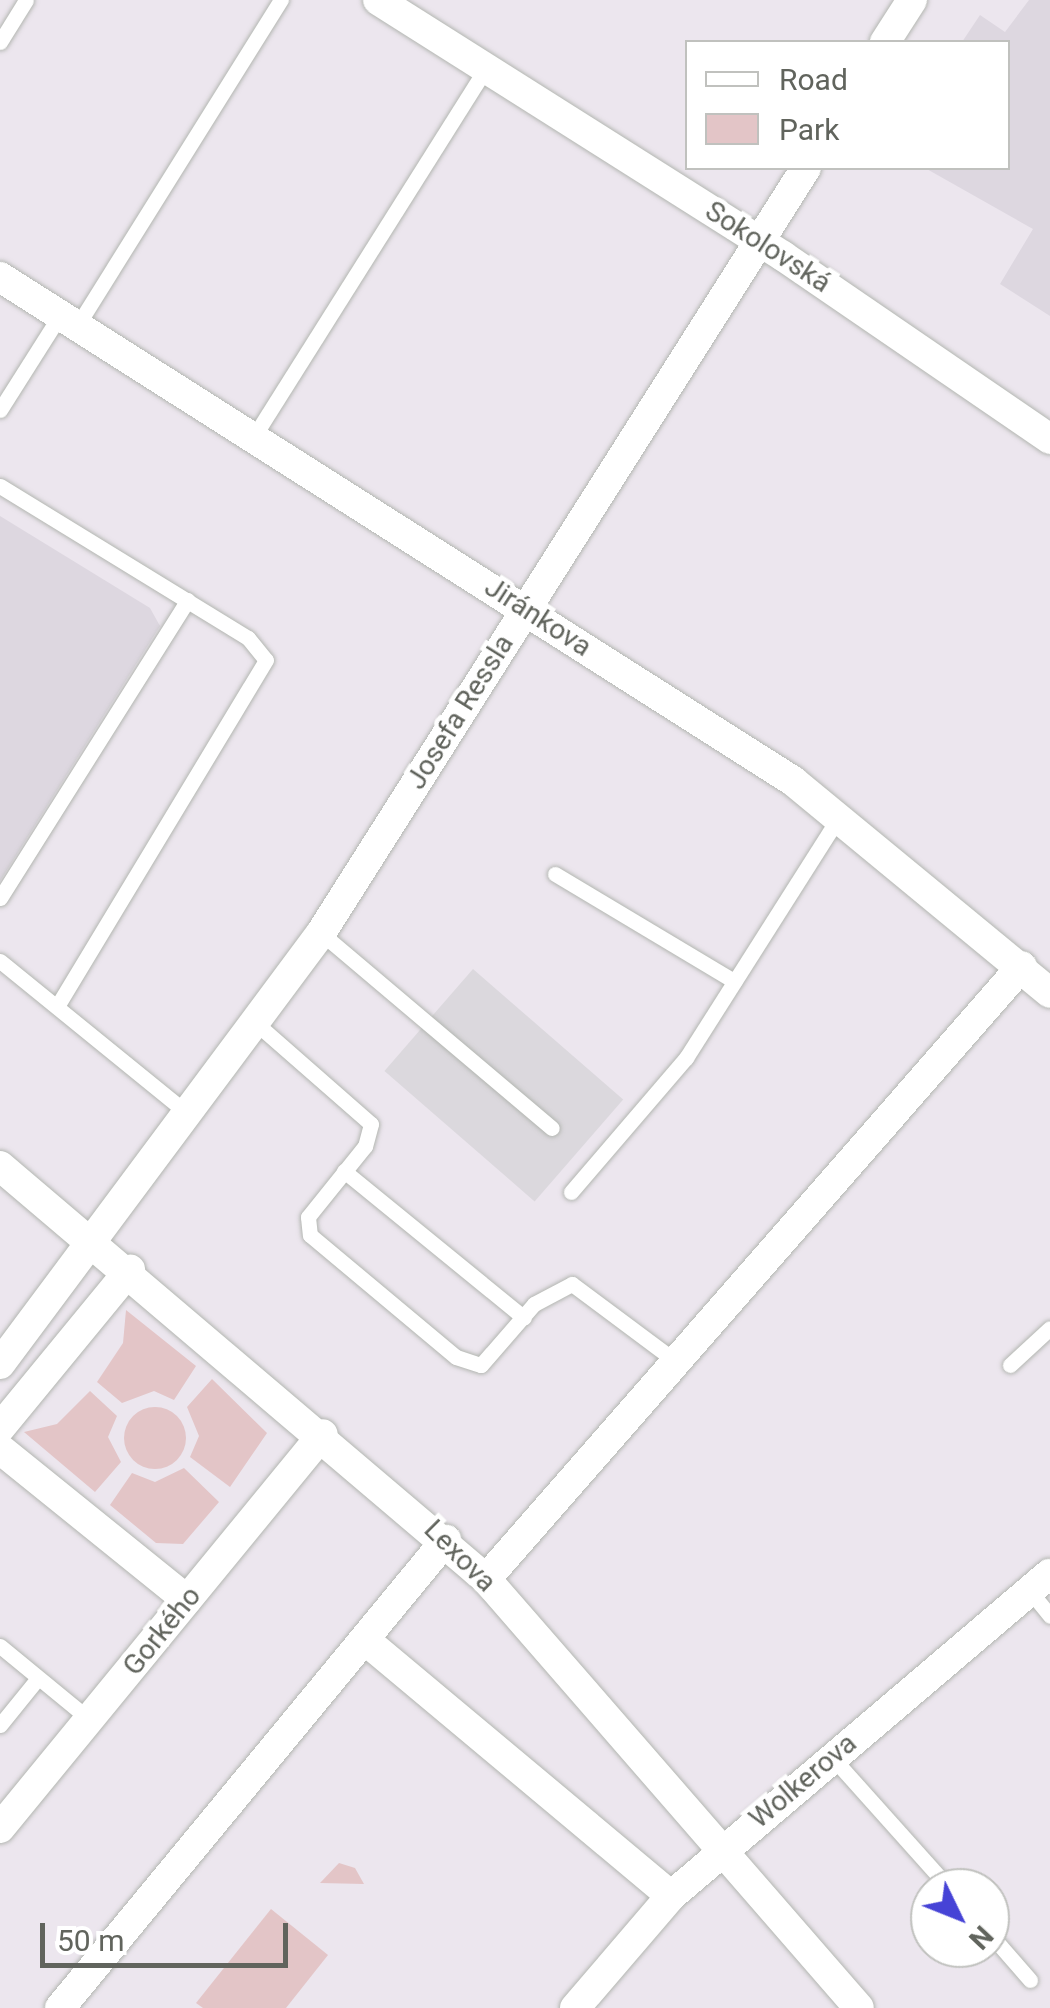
<!DOCTYPE html>
<meta charset="utf-8">
<style>
body{margin:0}
#map{position:relative;width:1050px;height:2008px;overflow:hidden;background:#ece6ee;font-family:Roboto,sans-serif}
div>[style]{position:absolute}
.industrial>*{inset:0;background:#dbd8dd;transform-origin:0 0}
.education>*{inset:0;background:#ddd7e0}
.green>*{inset:0;background:#e3c5c7}
.round{border-radius:50%}
.roads{filter:drop-shadow(0 0 2px #b3b6b1) drop-shadow(0 0 2px #b3b6b1)}
.lane>*{height:15px;margin:-7.5px;padding:0 7.5px;transform-origin:7.5px;border-radius:7.5px;background:#fff}
.street>*{height:30px;margin:-15px;padding:0 15px;transform-origin:15px;border-radius:15px;background:#fff}
span{translate:-50% -50%;white-space:nowrap;text-align:center;line-height:1.15;-webkit-text-stroke:9px #fff;paint-order:stroke}
.street-label{font-size:28px;color:#61645d}
.legend{position:absolute;left:685px;top:40px;width:325px;height:130px;box-sizing:border-box;background:#fff;border:2px solid #c0c1be;margin:0;padding:12px 18px;list-style:none;font-size:30px;color:#61645d}
.legend li{display:flex;align-items:center;gap:20px;height:50px}
.legend b{width:50px;border:2px solid #c0c1be}
.north{position:absolute;left:910px;top:1868px;width:100px;height:100px;box-sizing:border-box;background:#fff;border:2px solid #c0c1be;border-radius:50%;rotate:133deg;font-size:28px;font-weight:700;line-height:40px;text-align:center;color:#61645d}
.north::after{content:'';display:block;margin:auto;width:35px;height:45px;background:#4643d6;clip-path:polygon(50% 0,100% 100%,50% 72%,0 100%)}
.scale{position:absolute;left:40px;top:1923px;width:248px;height:45px;box-sizing:border-box;border:5px solid #61645d;border-top:0;padding-left:12px;font-size:30px;line-height:35px;white-space:nowrap;color:#61645d;-webkit-text-stroke:8px #fff;paint-order:stroke}
</style>
<div id="map">
<div class="industrial">
<i style="left:473px;top:969px;width:199px;height:135px;rotate:41deg"></i>
</div>
<div class="education">
<i style="clip-path:polygon(1029px 0,1050px 0,1050px 316px,1000px 284px,1033px 229px,925px 168px,1008px 168px,1008px 42px,962px 42px,980px 15px,1005px 32px)"></i>
<i style="clip-path:polygon(0 516px,150px 608px,160px 626px,0 881px)"></i>
</div>
<div class="green">
<i style="clip-path:polygon(126px 1310px,196px 1366px,174px 1400px,154px 1391px,122px 1403px,97px 1382px,123px 1343px)"></i>
<i style="clip-path:polygon(212px 1379px,267px 1433px,230px 1487px,190px 1457px,199px 1436px,187px 1407px)"></i>
<i style="clip-path:polygon(90px 1391px,117px 1416px,108px 1437px,121px 1462px,95px 1492px,24px 1432px,57px 1424px)"></i>
<i class="round" style="left:124px;top:1407px;width:62px;height:62px"></i>
<i style="clip-path:polygon(184px 1468px,219px 1502px,183px 1544px,156px 1543px,110px 1505px,132px 1473px,155px 1482px)"></i>
<i style="clip-path:polygon(339px 1863px,355px 1868px,364px 1884px,320px 1883px)"></i>
<i style="clip-path:polygon(271px 1909px,328px 1955px,286px 2008px,203px 2008px,196px 2003px)"></i>
</div>
<div class="roads">
<div class="lane">
<i style="left:0;top:42px;width:49px;rotate:-58.2deg"></i>
<i style="left:77px;top:326px;width:385px;rotate:-58deg"></i>
<i style="left:0;top:410px;width:112px;rotate:-57.7deg"></i>
<i style="left:253px;top:438px;width:436px;rotate:-57.8deg"></i>
<i style="left:0;top:486px;width:291px;rotate:31.5deg"></i>
<i style="left:248px;top:638px;width:28px;rotate:51deg"></i>
<i style="left:266px;top:660px;width:404px;rotate:121.1deg"></i>
<i style="left:555px;top:874px;width:209px;rotate:30.9deg"></i>
<i style="left:0;top:898px;width:352px;rotate:-57.8deg"></i>
<i style="left:321px;top:933px;width:302px;rotate:40.2deg"></i>
<i style="left:0;top:961px;width:246px;rotate:39.1deg"></i>
<i style="left:258px;top:1025px;width:150px;rotate:41.2deg"></i>
<i style="left:371px;top:1124px;width:23px;rotate:105deg"></i>
<i style="left:365px;top:1146px;width:91px;rotate:128.8deg"></i>
<i style="left:308px;top:1217px;width:18px;rotate:84deg"></i>
<i style="left:310px;top:1235px;width:190px;rotate:39.9deg"></i>
<i style="left:456px;top:1357px;width:26px;rotate:18deg"></i>
<i style="left:481px;top:1365px;width:81px;rotate:-49deg"></i>
<i style="left:534px;top:1304px;width:43px;rotate:-27.8deg"></i>
<i style="left:572px;top:1284px;width:132px;rotate:36.7deg"></i>
<i style="left:344px;top:1171px;width:232px;rotate:39.2deg"></i>
<i style="left:571px;top:1192px;width:177px;rotate:-49.4deg"></i>
<i style="left:686px;top:1058px;width:288px;rotate:-57.6deg"></i>
<i style="left:1010px;top:1365px;width:54px;rotate:-42.8deg"></i>
<i style="left:1030px;top:1591px;width:32px;rotate:51deg"></i>
<i style="left:0;top:1646px;width:115px;rotate:39.4deg"></i>
<i style="left:0;top:1725px;width:60px;rotate:-51deg"></i>
<i style="left:832px;top:1757px;width:176px;rotate:48.2deg"></i>
<i style="left:990px;top:1934px;width:61px;rotate:49deg"></i>
</div>
<div class="street">
<i style="left:378px;top:0;width:479px;rotate:32.3deg"></i>
<i style="left:783px;top:256px;width:324px;rotate:34.4deg"></i>
<i style="left:885px;top:42px;width:50px;rotate:-57.3deg"></i>
<i style="left:0;top:277px;width:940px;rotate:32.44deg"></i>
<i style="left:793px;top:781px;width:333px;rotate:39.5deg"></i>
<i style="left:0;top:1166px;width:638px;rotate:40.36deg"></i>
<i style="left:486px;top:1579px;width:568px;rotate:48.99deg"></i>
<i style="left:0;top:1364px;width:537px;rotate:-53.32deg"></i>
<i style="left:321px;top:933px;width:906px;rotate:-57.63deg"></i>
<i style="left:0;top:1428px;width:205px;rotate:-50.6deg"></i>
<i style="left:0;top:1449px;width:240px;rotate:38.9deg"></i>
<i style="left:486px;top:1579px;width:814px;rotate:-48.83deg"></i>
<i style="left:365px;top:1640px;width:399px;rotate:39.9deg"></i>
<i style="left:0;top:1828px;width:509px;rotate:-50.66deg"></i>
<i style="left:60px;top:2008px;width:607px;rotate:-50.48deg"></i>
<i style="left:575px;top:2008px;width:148px;rotate:-49.4deg"></i>
<i style="left:671px;top:1896px;width:497px;rotate:-40.4deg"></i>
</div>
</div>
<div class="street-label">
<span style="left:768px;top:247px;rotate:33deg">Sokolovská</span>
<span style="left:538px;top:617px;rotate:33deg">Jiránkova</span>
<span style="left:460px;top:712px;rotate:-58deg">Josefa Ressla</span>
<span style="left:460px;top:1556px;rotate:45deg">Lexova</span>
<span style="left:162px;top:1631px;rotate:-51deg">Gorkého</span>
<span style="left:803px;top:1781px;rotate:-40deg">Wolkerova</span>
</div>
<ul class="legend">
<li><b style="height:12px;background:#fff"></b>Road</li>
<li><b style="height:28px;background:#e3c5c7"></b>Park</li>
</ul>
<div class="north">N</div>
<div class="scale">50 m</div>
</div>
